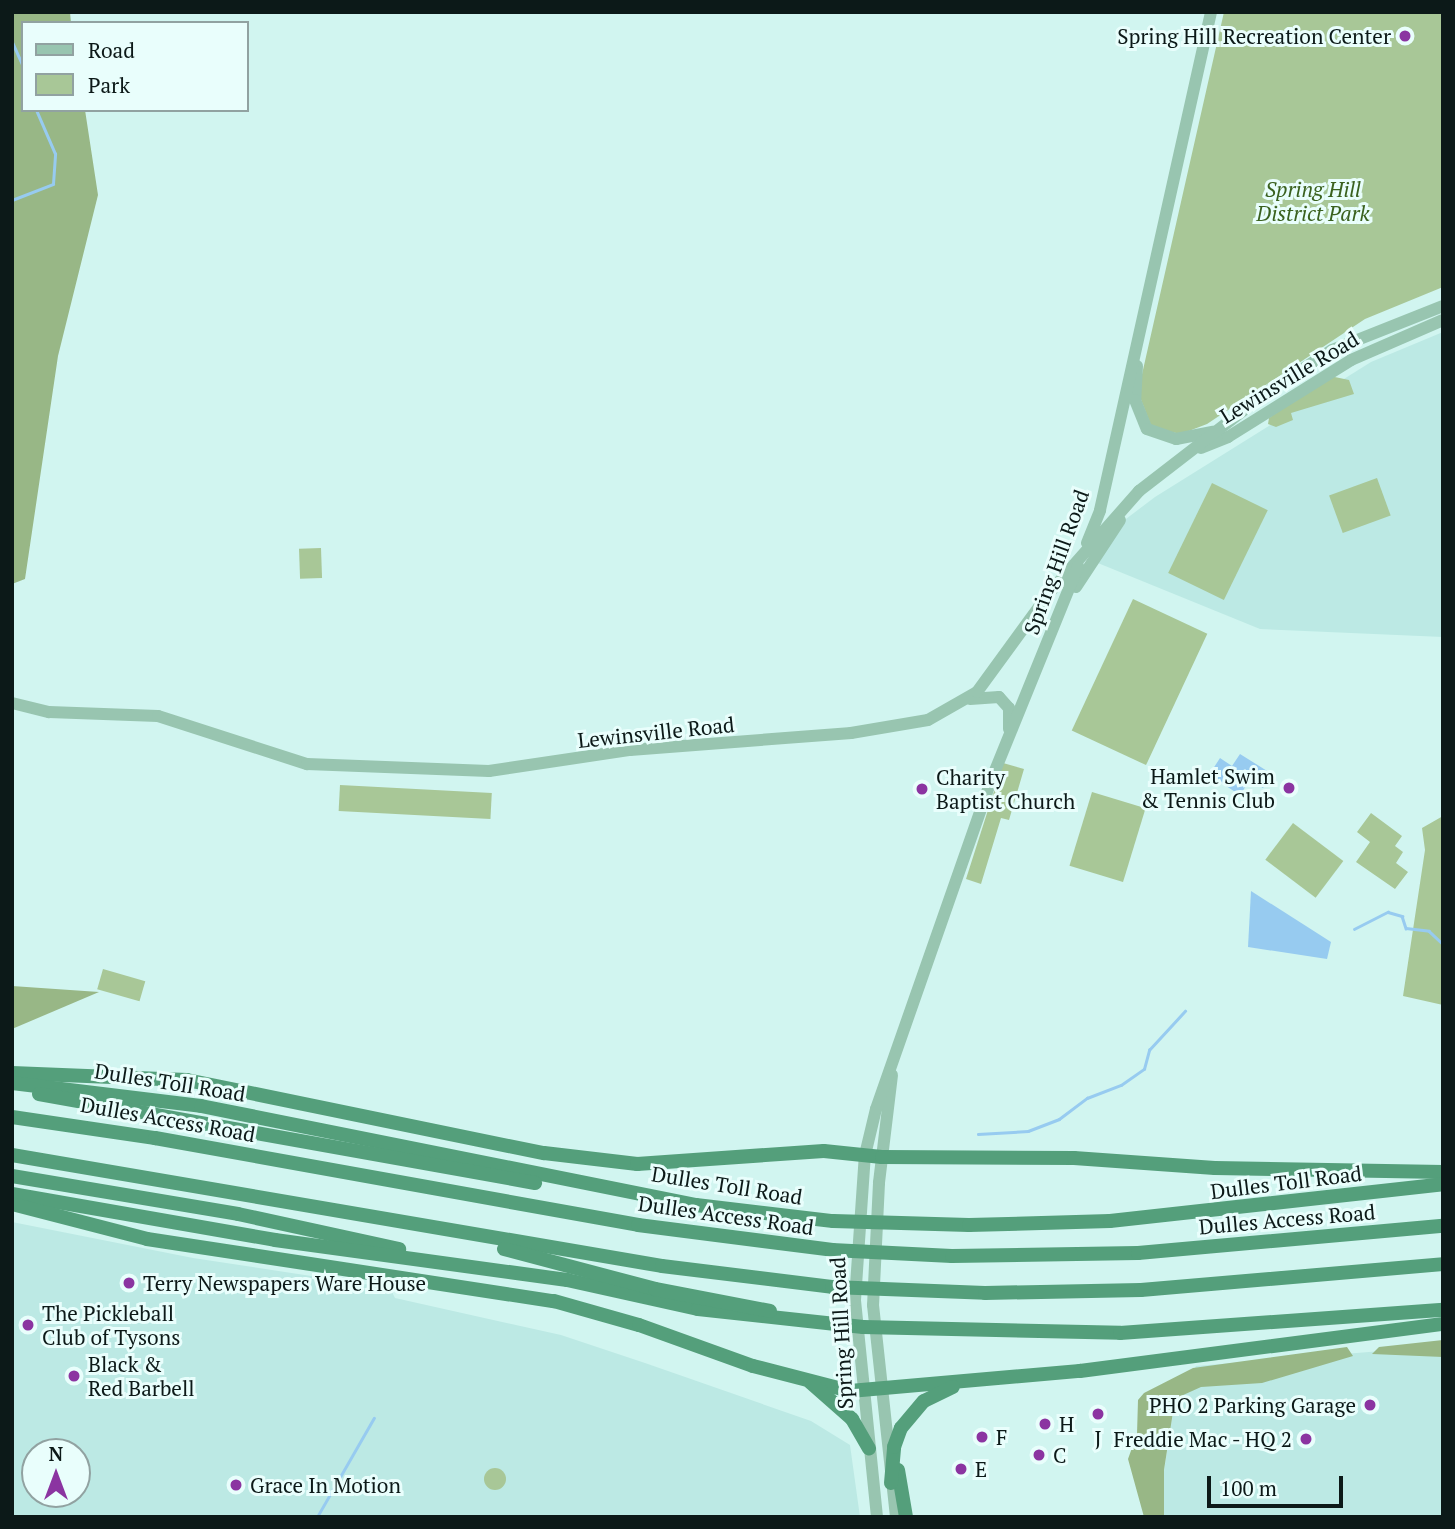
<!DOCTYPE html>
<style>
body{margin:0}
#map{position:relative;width:1455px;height:1529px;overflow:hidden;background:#d1f5f0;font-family:"PT Serif",serif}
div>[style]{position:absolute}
.built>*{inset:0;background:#bce9e4}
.green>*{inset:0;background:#a8c797;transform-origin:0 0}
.round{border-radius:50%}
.forest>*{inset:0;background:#98b786}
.water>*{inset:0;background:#97cbf0}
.stream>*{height:2.5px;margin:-1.25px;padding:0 1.25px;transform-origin:1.25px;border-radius:1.25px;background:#97cbf0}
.major>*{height:12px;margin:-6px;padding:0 6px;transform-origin:6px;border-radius:6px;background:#98c5b0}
.highway>*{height:14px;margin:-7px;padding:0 7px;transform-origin:7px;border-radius:7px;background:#549f7b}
.dots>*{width:19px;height:19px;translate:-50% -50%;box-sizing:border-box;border:4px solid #e9fefc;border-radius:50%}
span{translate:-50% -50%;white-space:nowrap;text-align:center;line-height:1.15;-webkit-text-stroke:6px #e9fefc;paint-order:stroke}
.poi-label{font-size:21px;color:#0c1918}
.right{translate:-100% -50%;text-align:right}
.left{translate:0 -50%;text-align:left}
.park-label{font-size:21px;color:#3a611e;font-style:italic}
.street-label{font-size:21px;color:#0c1918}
.frame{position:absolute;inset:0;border:14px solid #0c1918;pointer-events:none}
.legend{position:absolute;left:21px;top:21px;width:228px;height:91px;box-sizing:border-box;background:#e9fefc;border:2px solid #91a2a1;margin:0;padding:9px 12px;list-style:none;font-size:21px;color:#0c1918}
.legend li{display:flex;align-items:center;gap:14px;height:35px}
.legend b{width:35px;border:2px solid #91a2a1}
.north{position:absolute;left:21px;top:1438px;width:70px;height:70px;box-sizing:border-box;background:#e9fefc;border:2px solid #91a2a1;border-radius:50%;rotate:0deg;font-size:19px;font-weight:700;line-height:28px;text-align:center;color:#0c1918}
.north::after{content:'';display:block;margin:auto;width:24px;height:32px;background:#8b34a1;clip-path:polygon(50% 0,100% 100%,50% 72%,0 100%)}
.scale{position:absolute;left:1207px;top:1476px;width:136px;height:32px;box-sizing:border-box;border:4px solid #0c1918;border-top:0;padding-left:9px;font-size:21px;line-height:24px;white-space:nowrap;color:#0c1918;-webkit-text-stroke:5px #e9fefc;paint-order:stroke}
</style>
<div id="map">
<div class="built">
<i style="clip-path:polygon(1443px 332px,1443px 637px,1260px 629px,1088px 559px,1118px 525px,1155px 497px,1371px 362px)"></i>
<i style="clip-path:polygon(evenodd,12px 1222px,193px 1258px,390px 1288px,395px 1298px,561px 1335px,645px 1363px,811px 1421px,850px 1445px,860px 1517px,12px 1517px,12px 1222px,35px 1452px,77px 1452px,77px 1494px,35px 1494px,35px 1452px)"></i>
<i style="clip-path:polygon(1443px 1346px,1443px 1517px,1164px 1517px,1164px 1471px,1173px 1412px,1196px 1366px)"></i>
</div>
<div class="green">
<i style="clip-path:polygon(1224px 12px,1443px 12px,1443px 287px,1365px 319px,1207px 424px,1181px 434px,1152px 428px,1138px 392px)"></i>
<i style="clip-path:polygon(1330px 376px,1349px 380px,1354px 394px,1291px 413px,1293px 420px,1276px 427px,1268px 424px,1269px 418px)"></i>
<i style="left:1377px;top:478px;width:40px;height:51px;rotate:70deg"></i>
<i style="left:1212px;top:483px;width:62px;height:100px;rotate:26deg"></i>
<i style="left:321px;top:548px;width:30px;height:22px;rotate:88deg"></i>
<i style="left:1133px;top:599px;width:82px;height:145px;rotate:25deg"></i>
<i style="clip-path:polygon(1003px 763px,1024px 769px,1009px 820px,1001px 818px,981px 884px,966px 879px)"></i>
<i style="left:340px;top:785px;width:152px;height:26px;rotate:3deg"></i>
<i style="left:1092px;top:792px;width:56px;height:77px;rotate:17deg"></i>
<i style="clip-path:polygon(1371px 813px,1402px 836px,1395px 846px,1403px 852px,1396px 863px,1408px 872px,1395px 889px,1356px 862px,1370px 842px,1357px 832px)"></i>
<i style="clip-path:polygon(1443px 816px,1443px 1005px,1403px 996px,1425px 850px,1422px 828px)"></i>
<i style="left:1293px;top:823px;width:63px;height:46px;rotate:37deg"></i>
<i style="left:103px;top:969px;width:44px;height:21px;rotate:16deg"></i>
<i class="round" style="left:484px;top:1468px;width:22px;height:22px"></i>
</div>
<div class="forest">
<i style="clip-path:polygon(12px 12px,70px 12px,71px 23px,23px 23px,23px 110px,85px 110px,98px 195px,58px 356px,25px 579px,12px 584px)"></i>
<i style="clip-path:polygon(12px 986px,99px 992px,12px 1029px)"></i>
<i style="clip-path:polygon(1443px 1340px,1443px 1357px,1372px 1354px,1379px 1347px)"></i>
<i style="clip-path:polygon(1347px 1347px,1353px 1356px,1262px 1383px,1201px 1387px,1181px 1396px,1173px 1412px,1164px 1470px,1164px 1517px,1144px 1517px,1128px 1459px,1137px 1434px,1138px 1400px,1144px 1393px,1193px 1368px)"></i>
</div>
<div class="water">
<i style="clip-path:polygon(1240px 754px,1272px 774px,1263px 788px,1250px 780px,1240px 795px,1209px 775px,1220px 758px,1232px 766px)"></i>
<i style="clip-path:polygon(1251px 891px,1331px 942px,1327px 959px,1248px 947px)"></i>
</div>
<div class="stream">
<i style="left:12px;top:41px;width:27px;rotate:66deg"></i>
<i style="left:12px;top:200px;width:44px;rotate:-21.3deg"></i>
<i style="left:53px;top:184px;width:30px;rotate:-86deg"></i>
<i style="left:55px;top:154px;width:48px;rotate:-113.4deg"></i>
<i style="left:1354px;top:929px;width:38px;rotate:-27deg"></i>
<i style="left:1388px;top:912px;width:15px;rotate:16deg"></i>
<i style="left:1402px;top:916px;width:13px;rotate:72deg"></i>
<i style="left:1406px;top:928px;width:23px;rotate:7deg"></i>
<i style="left:1429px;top:931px;width:19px;rotate:43deg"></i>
<i style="left:978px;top:1134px;width:50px;rotate:-3.4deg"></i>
<i style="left:1028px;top:1131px;width:33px;rotate:-21deg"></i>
<i style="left:1059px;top:1119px;width:35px;rotate:-37deg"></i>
<i style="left:1087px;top:1098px;width:36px;rotate:-21deg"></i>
<i style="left:1121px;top:1085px;width:28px;rotate:-35deg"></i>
<i style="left:1144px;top:1069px;width:20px;rotate:-75deg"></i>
<i style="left:1149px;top:1050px;width:53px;rotate:-47.3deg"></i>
<i style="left:317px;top:1517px;width:114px;rotate:-60.1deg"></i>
</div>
<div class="major">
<i style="left:1137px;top:366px;width:34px;rotate:93deg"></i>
<i style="left:1135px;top:400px;width:31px;rotate:68deg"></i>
<i style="left:1147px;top:429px;width:31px;rotate:19deg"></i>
<i style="left:1176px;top:439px;width:38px;rotate:-11deg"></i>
<i style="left:1201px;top:448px;width:29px;rotate:-22deg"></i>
<i style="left:1228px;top:437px;width:145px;rotate:-32deg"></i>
<i style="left:1351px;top:360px;width:100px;rotate:-23.5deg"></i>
<i style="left:1087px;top:543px;width:35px;rotate:-68deg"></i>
<i style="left:1100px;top:510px;width:510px;rotate:-77.43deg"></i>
<i style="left:1076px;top:587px;width:80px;rotate:-56.7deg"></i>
<i style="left:970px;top:699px;width:29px;rotate:-4deg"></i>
<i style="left:999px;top:697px;width:15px;rotate:48deg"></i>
<i style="left:1009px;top:708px;width:21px;rotate:90deg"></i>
<i style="left:12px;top:703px;width:38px;rotate:14deg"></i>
<i style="left:49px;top:712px;width:109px;rotate:2.1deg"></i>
<i style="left:158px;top:716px;width:157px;rotate:17.9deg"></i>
<i style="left:307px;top:764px;width:182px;rotate:2.2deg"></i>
<i style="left:489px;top:771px;width:143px;rotate:-8.5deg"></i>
<i style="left:630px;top:750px;width:222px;rotate:-4.4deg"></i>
<i style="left:851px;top:733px;width:78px;rotate:-9.6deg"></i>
<i style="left:928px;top:720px;width:56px;rotate:-29.7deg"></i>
<i style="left:977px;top:692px;width:124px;rotate:-53.9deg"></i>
<i style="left:1050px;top:592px;width:135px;rotate:-48.6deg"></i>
<i style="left:1139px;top:491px;width:162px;rotate:-37.7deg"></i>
<i style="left:1267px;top:392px;width:77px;rotate:-32.9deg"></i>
<i style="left:1332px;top:350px;width:119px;rotate:-21.6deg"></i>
<i style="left:892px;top:1075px;width:109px;rotate:96.9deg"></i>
<i style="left:879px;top:1183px;width:122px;rotate:92.8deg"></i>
<i style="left:873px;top:1305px;width:213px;rotate:83.8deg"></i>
<i style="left:877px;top:1517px;width:218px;rotate:-95.8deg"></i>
<i style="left:855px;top:1300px;width:145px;rotate:-86.1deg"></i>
<i style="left:865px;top:1155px;width:47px;rotate:-76.6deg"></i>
<i style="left:876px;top:1109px;width:345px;rotate:-70.7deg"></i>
<i style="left:990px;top:783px;width:234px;rotate:-67.9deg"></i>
</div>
<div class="highway">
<i style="left:12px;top:1073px;width:175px;rotate:2.3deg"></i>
<i style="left:187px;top:1080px;width:364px;rotate:11.6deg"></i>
<i style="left:544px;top:1153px;width:94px;rotate:6.7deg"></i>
<i style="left:637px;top:1164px;width:187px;rotate:-4deg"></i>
<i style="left:824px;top:1151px;width:58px;rotate:5.9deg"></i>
<i style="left:882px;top:1157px;width:192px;rotate:0.3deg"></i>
<i style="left:1074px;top:1158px;width:141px;rotate:4.1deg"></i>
<i style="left:1215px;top:1168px;width:228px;rotate:1deg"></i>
<i style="left:12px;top:1083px;width:190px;rotate:6.9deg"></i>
<i style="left:201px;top:1106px;width:505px;rotate:11.31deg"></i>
<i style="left:696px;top:1205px;width:138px;rotate:6.7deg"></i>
<i style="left:833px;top:1221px;width:136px;rotate:1.7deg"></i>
<i style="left:969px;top:1225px;width:141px;rotate:-1.6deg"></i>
<i style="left:1110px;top:1221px;width:335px;rotate:-6.3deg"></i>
<i style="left:39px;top:1094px;width:504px;rotate:10.17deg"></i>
<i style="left:12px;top:1117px;width:145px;rotate:8.4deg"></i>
<i style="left:155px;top:1138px;width:491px;rotate:10.2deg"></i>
<i style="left:638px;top:1225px;width:196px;rotate:7.3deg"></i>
<i style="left:832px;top:1250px;width:120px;rotate:2.9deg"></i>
<i style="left:952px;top:1256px;width:186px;rotate:-0.9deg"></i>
<i style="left:1138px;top:1253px;width:306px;rotate:-5.1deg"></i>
<i style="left:12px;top:1155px;width:659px;rotate:9.69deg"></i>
<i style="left:662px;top:1266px;width:171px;rotate:7deg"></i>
<i style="left:832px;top:1287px;width:153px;rotate:2.2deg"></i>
<i style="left:985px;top:1293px;width:156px;rotate:-1.1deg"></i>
<i style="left:1141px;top:1290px;width:303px;rotate:-4.9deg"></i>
<i style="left:12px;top:1176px;width:229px;rotate:9.5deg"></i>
<i style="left:238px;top:1214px;width:165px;rotate:12.3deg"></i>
<i style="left:12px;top:1194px;width:267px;rotate:9.9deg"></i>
<i style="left:275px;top:1240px;width:295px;rotate:7.8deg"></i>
<i style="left:567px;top:1280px;width:134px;rotate:12.5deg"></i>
<i style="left:698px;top:1309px;width:166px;rotate:6.2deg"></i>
<i style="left:863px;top:1327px;width:257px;rotate:1.3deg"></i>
<i style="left:1120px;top:1333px;width:324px;rotate:-4.1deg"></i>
<i style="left:12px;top:1204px;width:139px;rotate:14.5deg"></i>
<i style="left:147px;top:1239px;width:412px;rotate:8.7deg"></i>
<i style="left:554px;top:1301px;width:88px;rotate:15.8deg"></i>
<i style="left:639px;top:1325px;width:121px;rotate:19.8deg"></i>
<i style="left:753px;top:1366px;width:100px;rotate:14.5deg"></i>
<i style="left:850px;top:1391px;width:231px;rotate:-5deg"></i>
<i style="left:1080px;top:1371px;width:366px;rotate:-7.4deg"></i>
<i style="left:504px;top:1249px;width:156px;rotate:14.8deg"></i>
<i style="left:655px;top:1289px;width:117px;rotate:10.8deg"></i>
<i style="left:810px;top:1382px;width:56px;rotate:41.4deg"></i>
<i style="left:852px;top:1419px;width:34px;rotate:60deg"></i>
<i style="left:898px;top:1470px;width:48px;rotate:80.3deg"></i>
<i style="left:891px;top:1483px;width:36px;rotate:-85deg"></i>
<i style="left:894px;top:1447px;width:20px;rotate:-70deg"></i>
<i style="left:901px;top:1428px;width:35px;rotate:-50deg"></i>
<i style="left:924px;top:1401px;width:32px;rotate:-26deg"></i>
</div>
<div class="dots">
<i style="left:1405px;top:36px;background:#8b34a1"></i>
<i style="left:1289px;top:788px;background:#8b34a1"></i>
<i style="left:922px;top:789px;background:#8b34a1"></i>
<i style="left:129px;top:1283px;background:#8b34a1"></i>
<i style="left:28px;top:1325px;background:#8b34a1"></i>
<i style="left:74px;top:1376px;background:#8b34a1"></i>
<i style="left:1370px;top:1405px;background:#8b34a1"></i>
<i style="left:1098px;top:1414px;background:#8b34a1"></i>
<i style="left:1045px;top:1424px;background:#8b34a1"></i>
<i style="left:982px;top:1437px;background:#8b34a1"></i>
<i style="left:1306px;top:1439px;background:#8b34a1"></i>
<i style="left:1039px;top:1455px;background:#8b34a1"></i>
<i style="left:961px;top:1469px;background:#8b34a1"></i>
<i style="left:236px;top:1485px;background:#8b34a1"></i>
</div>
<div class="poi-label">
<span class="right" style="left:1391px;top:36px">Spring Hill Recreation Center</span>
<span class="right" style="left:1275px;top:788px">Hamlet Swim<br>&amp; Tennis Club</span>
<span class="left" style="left:936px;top:789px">Charity<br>Baptist Church</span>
<span class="left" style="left:143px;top:1283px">Terry Newspapers Ware House</span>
<span class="left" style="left:42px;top:1325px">The Pickleball<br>Club of Tysons</span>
<span class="left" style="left:88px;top:1376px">Black &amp;<br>Red Barbell</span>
<span class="right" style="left:1356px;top:1405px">PHO 2 Parking Garage</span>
<span class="left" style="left:1059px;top:1424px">H</span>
<span class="left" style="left:996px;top:1437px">F</span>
<span style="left:1098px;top:1438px">J</span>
<span class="right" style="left:1292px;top:1439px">Freddie Mac - HQ 2</span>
<span class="left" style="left:1053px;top:1455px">C</span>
<span class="left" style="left:975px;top:1469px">E</span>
<span class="left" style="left:250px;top:1485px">Grace In Motion</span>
</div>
<div class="park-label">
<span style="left:1313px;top:201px">Spring Hill<br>District Park</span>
</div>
<div class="street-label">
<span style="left:1289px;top:377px;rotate:-31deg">Lewinsville Road</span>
<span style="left:1056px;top:562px;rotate:-70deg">Spring Hill Road</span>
<span style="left:656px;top:732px;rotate:-6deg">Lewinsville Road</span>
<span style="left:170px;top:1082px;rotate:9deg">Dulles Toll Road</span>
<span style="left:168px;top:1119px;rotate:10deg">Dulles Access Road</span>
<span style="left:1286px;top:1182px;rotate:-7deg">Dulles Toll Road</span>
<span style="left:727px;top:1185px;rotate:9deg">Dulles Toll Road</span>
<span style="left:726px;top:1215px;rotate:8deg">Dulles Access Road</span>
<span style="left:1287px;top:1219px;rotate:-5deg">Dulles Access Road</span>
<span style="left:841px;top:1333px;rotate:-93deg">Spring Hill Road</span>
</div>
<div class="frame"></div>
<ul class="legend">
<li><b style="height:9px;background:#98c5b0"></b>Road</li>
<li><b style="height:19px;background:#a8c797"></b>Park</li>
</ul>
<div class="north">N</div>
<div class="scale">100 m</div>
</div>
